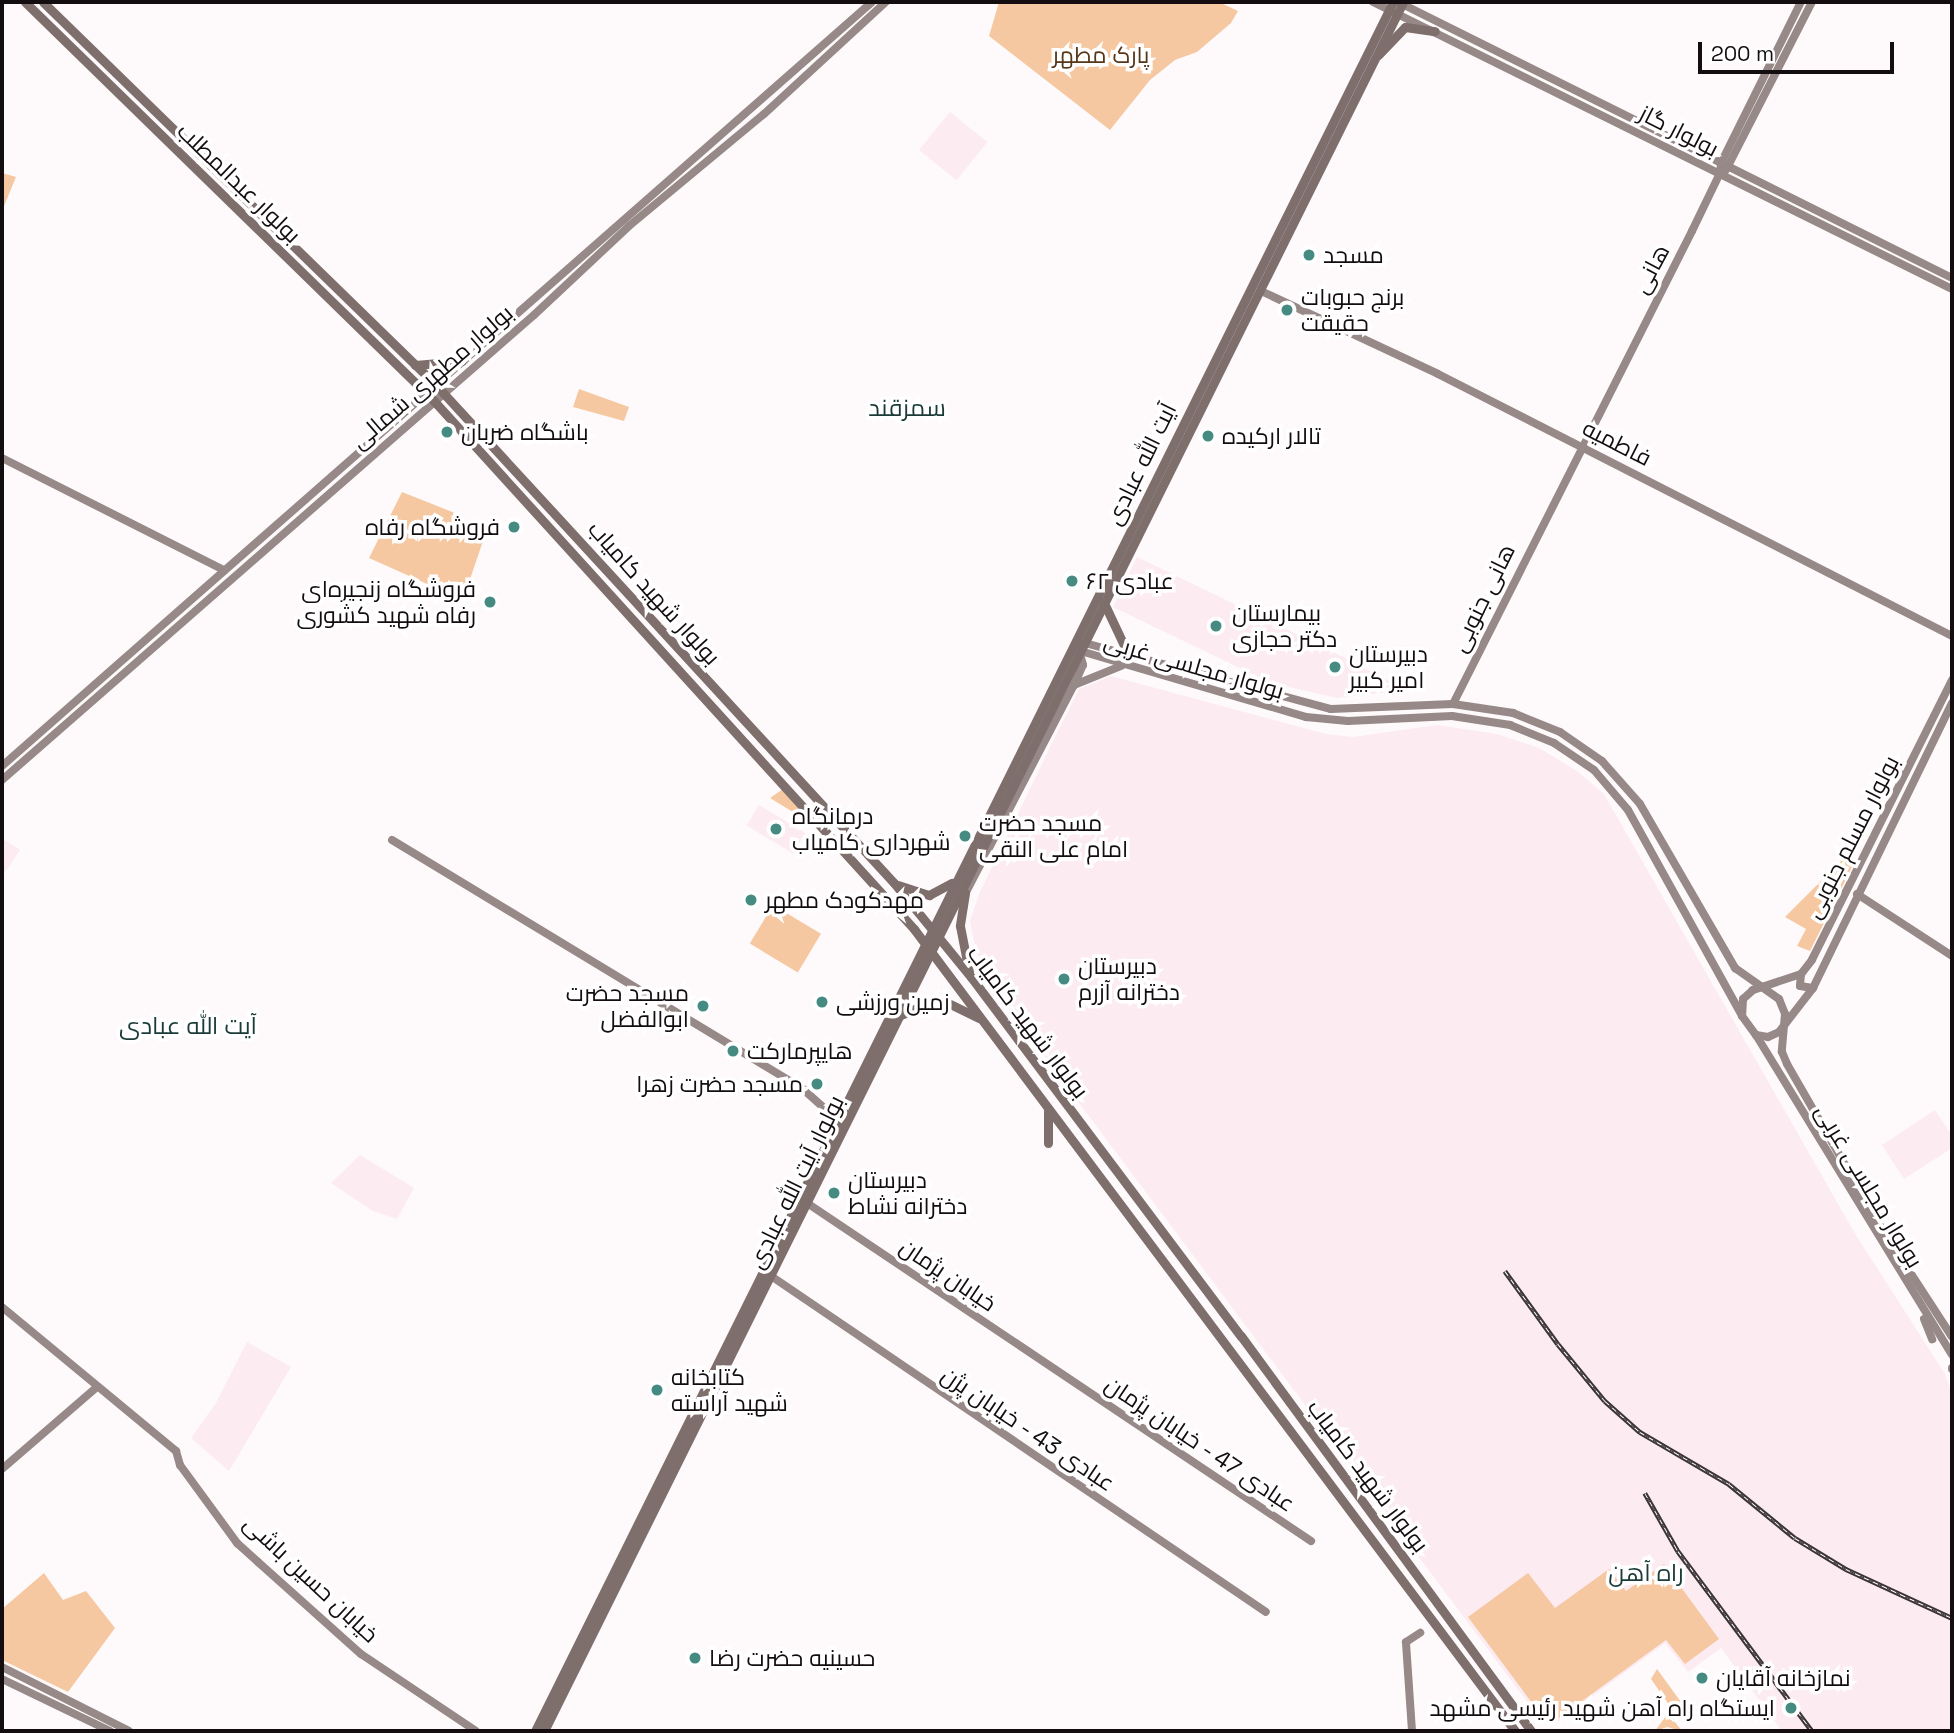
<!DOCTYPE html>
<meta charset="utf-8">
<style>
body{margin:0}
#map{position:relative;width:1954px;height:1733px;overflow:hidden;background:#fefafb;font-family:"Space Grotesk",Cairo,sans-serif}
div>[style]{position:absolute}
.built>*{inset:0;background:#fcebf1;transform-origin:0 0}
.green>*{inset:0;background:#f6c8a1;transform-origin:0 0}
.secondary>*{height:8px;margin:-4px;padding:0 4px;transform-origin:4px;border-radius:4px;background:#968987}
.primary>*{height:9px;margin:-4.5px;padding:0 4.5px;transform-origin:4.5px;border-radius:4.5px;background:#7e6f6c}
.rail>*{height:4.5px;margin-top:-2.25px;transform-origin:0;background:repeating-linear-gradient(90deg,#fff 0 5px,#3a3436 0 10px);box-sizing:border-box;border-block:2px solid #3a3436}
.dots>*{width:19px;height:19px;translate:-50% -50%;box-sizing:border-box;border:4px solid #fff;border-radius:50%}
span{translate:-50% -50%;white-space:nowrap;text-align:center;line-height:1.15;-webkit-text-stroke:7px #fff;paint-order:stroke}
.park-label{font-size:23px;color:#563719}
.street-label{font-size:23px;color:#130d0f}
.poi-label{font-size:23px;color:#130d0f}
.left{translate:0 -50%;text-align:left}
.right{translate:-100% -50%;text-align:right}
.neighbourhood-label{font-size:24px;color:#1a3b37}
.frame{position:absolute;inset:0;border:4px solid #130d0f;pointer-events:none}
.scale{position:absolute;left:1698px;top:42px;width:196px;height:32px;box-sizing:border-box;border:4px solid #130d0f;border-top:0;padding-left:9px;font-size:21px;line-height:24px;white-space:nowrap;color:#130d0f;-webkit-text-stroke:5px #fff;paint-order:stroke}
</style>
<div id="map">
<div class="built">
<i style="left:950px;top:112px;width:48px;height:49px;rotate:39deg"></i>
<i style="clip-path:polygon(1137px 557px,1319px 645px,1407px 690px,1337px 698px,1271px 683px,1113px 607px)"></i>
<i style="clip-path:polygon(1111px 676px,1326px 734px,1353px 737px,1437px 725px,1497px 734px,1539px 748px,1577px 771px,1604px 794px,1854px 1232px,1945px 1374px,1952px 1393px,1952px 1731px,1782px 1731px,1721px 1648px,1688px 1672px,1665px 1643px,1556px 1723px,1543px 1723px,1044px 1056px,976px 952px,970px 921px,979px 894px,1054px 739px,1079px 689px)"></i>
<i style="left:759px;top:805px;width:54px;height:24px;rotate:31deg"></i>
<i style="clip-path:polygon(2px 838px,20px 850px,2px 877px)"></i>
<i style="clip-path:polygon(1935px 1110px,1952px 1136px,1952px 1148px,1904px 1179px,1882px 1145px)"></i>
<i style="clip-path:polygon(360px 1155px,414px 1188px,397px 1219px,373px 1211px,331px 1183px)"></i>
<i style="clip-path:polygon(247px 1342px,291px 1367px,229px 1471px,191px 1438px,216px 1403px)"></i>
</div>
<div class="green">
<i style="clip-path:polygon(999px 2px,1219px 2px,1238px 11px,1231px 23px,1197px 52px,1175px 60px,1150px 80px,1110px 130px,989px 36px)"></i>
<i style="clip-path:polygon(2px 173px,16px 177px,2px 211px)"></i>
<i style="clip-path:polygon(579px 389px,629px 407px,624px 421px,573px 407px)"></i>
<i style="clip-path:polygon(402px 492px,460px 515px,459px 527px,484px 538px,463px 600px,369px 558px)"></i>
<i style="clip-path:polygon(783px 789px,814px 825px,770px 798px)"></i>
<i style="clip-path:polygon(1842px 860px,1853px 865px,1810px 951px,1797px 946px,1806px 929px,1785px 917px)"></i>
<i style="left:773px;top:905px;width:56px;height:45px;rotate:31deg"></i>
<i style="clip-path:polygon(1664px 1564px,1719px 1639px,1685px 1664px,1666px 1640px,1556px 1720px,1544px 1719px,1468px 1617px,1528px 1573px,1555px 1608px,1609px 1569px,1626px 1591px)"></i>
<i style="clip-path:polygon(44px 1573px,63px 1600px,86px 1591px,115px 1628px,68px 1692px,2px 1660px,2px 1609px)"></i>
<i style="clip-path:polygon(1657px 1669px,1681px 1702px,1672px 1709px,1651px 1679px)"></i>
<i style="clip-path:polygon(1668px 1713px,1682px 1731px,1667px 1727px,1655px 1731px)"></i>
</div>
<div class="secondary">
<i style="left:1373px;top:2px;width:646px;rotate:26.37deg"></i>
<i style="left:1398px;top:2px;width:619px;rotate:26.48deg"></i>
<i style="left:1726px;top:170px;width:189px;rotate:-62.9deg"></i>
<i style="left:1261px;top:291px;width:195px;rotate:25.1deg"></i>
<i style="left:1438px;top:374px;width:577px;rotate:27.01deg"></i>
<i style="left:2px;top:458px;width:249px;rotate:26.8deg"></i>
<i style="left:1081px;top:642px;width:259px;rotate:15deg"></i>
<i style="left:1331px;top:709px;width:122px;rotate:-2.3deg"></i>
<i style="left:1453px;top:704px;width:61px;rotate:8.5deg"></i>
<i style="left:1513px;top:713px;width:51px;rotate:22deg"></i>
<i style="left:1560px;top:732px;width:51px;rotate:34.6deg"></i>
<i style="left:1602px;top:761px;width:57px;rotate:48.5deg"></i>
<i style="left:1640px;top:804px;width:190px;rotate:59.9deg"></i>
<i style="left:1735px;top:968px;width:54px;rotate:35.2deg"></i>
<i style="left:1779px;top:999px;width:16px;rotate:68deg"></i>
<i style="left:1785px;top:1014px;width:38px;rotate:95deg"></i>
<i style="left:1782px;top:1052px;width:13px;rotate:67deg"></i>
<i style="left:1787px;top:1064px;width:187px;rotate:60.1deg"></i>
<i style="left:1880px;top:1226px;width:132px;rotate:57deg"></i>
<i style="left:1077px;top:650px;width:239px;rotate:16.3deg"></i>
<i style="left:1306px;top:717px;width:42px;rotate:5.4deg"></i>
<i style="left:1348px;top:721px;width:104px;rotate:-2.8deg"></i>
<i style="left:1452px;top:716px;width:59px;rotate:8.8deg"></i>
<i style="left:1510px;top:725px;width:48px;rotate:22.2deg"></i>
<i style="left:1554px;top:743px;width:48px;rotate:34deg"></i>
<i style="left:1594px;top:770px;width:52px;rotate:49.6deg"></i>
<i style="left:1628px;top:810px;width:235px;rotate:61deg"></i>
<i style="left:1952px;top:680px;width:313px;rotate:116.6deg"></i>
<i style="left:1812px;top:960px;width:18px;rotate:128deg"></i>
<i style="left:1801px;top:974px;width:51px;rotate:161.6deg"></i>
<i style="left:1753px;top:990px;width:13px;rotate:138deg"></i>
<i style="left:1743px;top:999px;width:17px;rotate:93deg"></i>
<i style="left:1742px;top:1016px;width:24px;rotate:54deg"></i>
<i style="left:1756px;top:1035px;width:12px;rotate:9deg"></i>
<i style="left:1768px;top:1037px;width:12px;rotate:-24deg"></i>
<i style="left:1779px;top:1032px;width:56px;rotate:-52.3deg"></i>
<i style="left:1813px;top:988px;width:317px;rotate:-64deg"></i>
<i style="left:1074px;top:685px;width:51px;rotate:-22deg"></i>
<i style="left:1453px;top:704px;width:530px;rotate:-63.19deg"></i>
<i style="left:1692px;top:231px;width:64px;rotate:-64.2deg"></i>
<i style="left:1720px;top:173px;width:10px;rotate:-84deg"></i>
<i style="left:1721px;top:163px;width:180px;rotate:-63.6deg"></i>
<i style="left:2px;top:766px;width:1158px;rotate:-41.29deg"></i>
<i style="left:2px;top:780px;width:707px;rotate:-41.16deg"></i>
<i style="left:534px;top:315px;width:130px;rotate:-43.1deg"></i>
<i style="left:629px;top:226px;width:175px;rotate:-39.7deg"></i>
<i style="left:764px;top:114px;width:166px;rotate:-42.6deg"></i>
<i style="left:392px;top:840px;width:482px;rotate:31.2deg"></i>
<i style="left:804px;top:1090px;width:36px;rotate:42deg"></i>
<i style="left:831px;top:1114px;width:31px;rotate:103deg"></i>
<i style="left:1857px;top:894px;width:113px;rotate:33.1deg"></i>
<i style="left:963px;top:898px;width:240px;rotate:-62.5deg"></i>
<i style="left:1074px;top:685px;width:22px;rotate:-66deg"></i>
<i style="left:1083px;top:665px;width:11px;rotate:-105deg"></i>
<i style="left:1801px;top:974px;width:12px;rotate:95deg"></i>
<i style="left:1800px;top:986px;width:13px;rotate:9deg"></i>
<i style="left:1756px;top:1035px;width:375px;rotate:58.5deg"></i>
<i style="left:807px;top:1203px;width:607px;rotate:33.85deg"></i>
<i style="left:771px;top:1276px;width:598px;rotate:34.17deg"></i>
<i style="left:2px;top:1307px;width:226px;rotate:39.6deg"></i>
<i style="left:176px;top:1451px;width:15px;rotate:74deg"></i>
<i style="left:180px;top:1465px;width:97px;rotate:53.8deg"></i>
<i style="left:237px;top:1543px;width:28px;rotate:42deg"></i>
<i style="left:258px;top:1562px;width:138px;rotate:41.8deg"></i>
<i style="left:361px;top:1654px;width:138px;rotate:33.8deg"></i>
<i style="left:1924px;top:1319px;width:22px;rotate:68deg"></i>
<i style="left:1952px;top:1368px;width:1px;rotate:90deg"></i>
<i style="left:2px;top:1469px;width:125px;rotate:-40.8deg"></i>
<i style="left:2px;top:1667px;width:142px;rotate:26.7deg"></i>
<i style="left:2px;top:1679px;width:120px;rotate:25.7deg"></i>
<i style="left:1412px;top:1731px;width:89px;rotate:-93.9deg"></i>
<i style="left:1406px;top:1642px;width:17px;rotate:-33deg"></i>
</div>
<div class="primary">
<i style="left:25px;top:2px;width:571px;rotate:44.29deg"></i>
<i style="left:434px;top:401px;width:714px;rotate:47.73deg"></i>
<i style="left:914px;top:929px;width:1002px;rotate:53.15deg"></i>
<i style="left:43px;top:2px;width:547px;rotate:44.26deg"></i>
<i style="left:435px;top:384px;width:678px;rotate:47.39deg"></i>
<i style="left:894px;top:883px;width:122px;rotate:50.7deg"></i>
<i style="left:971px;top:977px;width:449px;rotate:53.1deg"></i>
<i style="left:1241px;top:1336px;width:490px;rotate:53.7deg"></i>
<i style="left:1378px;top:55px;width:39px;rotate:-46deg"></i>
<i style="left:1405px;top:27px;width:30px;rotate:8deg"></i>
<i style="left:415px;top:365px;width:47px;rotate:-4.9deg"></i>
<i style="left:1104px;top:603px;width:59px;rotate:64.7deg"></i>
<i style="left:898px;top:885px;width:33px;rotate:18deg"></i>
<i style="left:929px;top:895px;width:26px;rotate:-28deg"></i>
<i style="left:965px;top:893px;width:33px;rotate:99deg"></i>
<i style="left:960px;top:926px;width:47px;rotate:78.9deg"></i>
<i style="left:901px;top:1015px;width:32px;rotate:-24deg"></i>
<i style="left:930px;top:1002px;width:16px"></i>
<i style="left:946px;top:1002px;width:37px;rotate:26deg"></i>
<i style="left:1048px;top:1111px;width:32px;rotate:90deg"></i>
<i style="left:535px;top:1731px;width:1930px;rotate:-63.61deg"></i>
<i style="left:544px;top:1731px;width:1931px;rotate:-63.58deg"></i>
</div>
<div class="rail">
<i style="left:1505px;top:1271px;width:90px;rotate:54deg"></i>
<i style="left:1558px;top:1344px;width:74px;rotate:50.5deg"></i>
<i style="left:1605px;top:1401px;width:47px;rotate:41.5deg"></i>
<i style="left:1640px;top:1432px;width:103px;rotate:30.3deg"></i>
<i style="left:1729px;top:1484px;width:85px;rotate:39.3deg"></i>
<i style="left:1795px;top:1538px;width:60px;rotate:31.3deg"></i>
<i style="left:1846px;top:1569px;width:117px;rotate:24.8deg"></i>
<i style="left:1645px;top:1493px;width:67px;rotate:60.4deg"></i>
<i style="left:1678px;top:1551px;width:224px;rotate:53.3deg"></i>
</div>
<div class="dots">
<i style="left:1309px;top:255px;background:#468b82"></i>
<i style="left:1287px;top:310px;background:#468b82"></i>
<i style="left:447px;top:432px;background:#468b82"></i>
<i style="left:1208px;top:436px;background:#468b82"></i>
<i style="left:514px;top:527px;background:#468b82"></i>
<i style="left:1072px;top:581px;background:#468b82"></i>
<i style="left:490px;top:602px;background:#468b82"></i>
<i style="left:1216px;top:626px;background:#468b82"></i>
<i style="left:1335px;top:667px;background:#468b82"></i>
<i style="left:776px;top:829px;background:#468b82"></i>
<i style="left:965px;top:836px;background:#468b82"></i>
<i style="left:751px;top:900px;background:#468b82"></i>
<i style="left:1064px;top:979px;background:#468b82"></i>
<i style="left:822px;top:1002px;background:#468b82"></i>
<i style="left:703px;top:1006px;background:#468b82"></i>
<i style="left:733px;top:1051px;background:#468b82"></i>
<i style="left:817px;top:1084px;background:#468b82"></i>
<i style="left:834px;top:1193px;background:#468b82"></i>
<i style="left:657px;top:1390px;background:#468b82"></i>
<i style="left:695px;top:1658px;background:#468b82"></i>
<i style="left:1702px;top:1678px;background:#468b82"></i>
<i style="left:1791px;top:1708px;background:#468b82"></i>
</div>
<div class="park-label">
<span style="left:1101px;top:55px">پارک مطهر</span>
</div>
<div class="street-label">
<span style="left:1679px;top:131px;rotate:27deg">بولوار گاز</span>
<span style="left:239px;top:183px;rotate:44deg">بولوار عبدالمطلب</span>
<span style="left:1651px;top:269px;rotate:-62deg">هانی</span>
<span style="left:432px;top:377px;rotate:-41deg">بولوار مطهری شمالی</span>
<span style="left:1617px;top:443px;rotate:27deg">فاطمیه</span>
<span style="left:1141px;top:464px;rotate:-64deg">آیت الله عبادی</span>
<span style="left:654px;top:593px;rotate:48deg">بولوار شهید کامیاب</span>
<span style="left:1483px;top:598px;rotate:-64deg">هانی جنوبی</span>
<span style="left:1194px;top:666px;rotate:16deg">بولوار مجلسی غربی</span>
<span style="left:1852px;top:837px;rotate:-63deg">بولوار مسلم جنوبی</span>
<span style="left:1028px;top:1022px;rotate:53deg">بولوار شهید کامیاب</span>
<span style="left:796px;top:1182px;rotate:-64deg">بولوار آیت الله عبادی</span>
<span style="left:1869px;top:1186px;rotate:59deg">بولوار مجلسی غربی</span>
<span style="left:948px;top:1275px;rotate:34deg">خیابان پژمان</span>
<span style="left:1028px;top:1429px;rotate:34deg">عبادی 43 - خیابان پژن</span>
<span style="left:1200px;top:1444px;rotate:34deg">عبادی 47 - خیابان پژمان</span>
<span style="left:1368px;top:1476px;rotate:53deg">بولوار شهید کامیاب</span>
<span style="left:311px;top:1579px;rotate:43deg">خیابان حسین باشی</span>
</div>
<div class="poi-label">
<span class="left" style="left:1323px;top:255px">مسجد</span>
<span class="left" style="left:1301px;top:310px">برنج حبوبات<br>حقیقت</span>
<span class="left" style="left:461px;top:432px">باشگاه ضربان</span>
<span class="left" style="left:1222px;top:436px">تالار ارکیده</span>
<span class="right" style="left:500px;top:527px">فروشگاه رفاه</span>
<span class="left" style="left:1086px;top:581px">عبادی ۶۲</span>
<span class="right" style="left:476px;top:602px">فروشگاه زنجیره‌ای<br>رفاه شهید کشوری</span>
<span class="left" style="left:1232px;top:626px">بیمارستان<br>دکتر حجازی</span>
<span class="left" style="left:1349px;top:667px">دبیرستان<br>امیر کبیر</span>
<span class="left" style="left:792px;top:829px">درمانگاه<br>شهرداری کامیاب</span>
<span class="left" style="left:979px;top:836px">مسجد حضرت<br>امام علی النقی</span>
<span class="left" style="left:765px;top:900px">مهدکودک مطهر</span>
<span class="left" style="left:1078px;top:979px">دبیرستان<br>دخترانه آزرم</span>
<span class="right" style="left:689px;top:1006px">مسجد حضرت<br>ابوالفضل</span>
<span class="left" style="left:836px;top:1002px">زمین ورزشی</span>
<span class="left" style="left:747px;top:1051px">هایپرمارکت</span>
<span class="right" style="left:803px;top:1084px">مسجد حضرت زهرا</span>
<span class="left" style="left:848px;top:1193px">دبیرستان<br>دخترانه نشاط</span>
<span class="left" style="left:671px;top:1390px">کتابخانه<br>شهید آراسته</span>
<span class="left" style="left:709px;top:1658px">حسینیه حضرت رضا</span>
<span class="left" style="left:1716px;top:1678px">نمازخانه آقایان</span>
<span class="right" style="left:1775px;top:1708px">ایستگاه راه آهن شهید رئیسی مشهد</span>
</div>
<div class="neighbourhood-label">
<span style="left:907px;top:408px">سمزقند</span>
<span style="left:188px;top:1026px">آیت الله عبادی</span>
<span style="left:1646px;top:1573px">راه آهن</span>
</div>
<div class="frame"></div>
<div class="scale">200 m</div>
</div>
